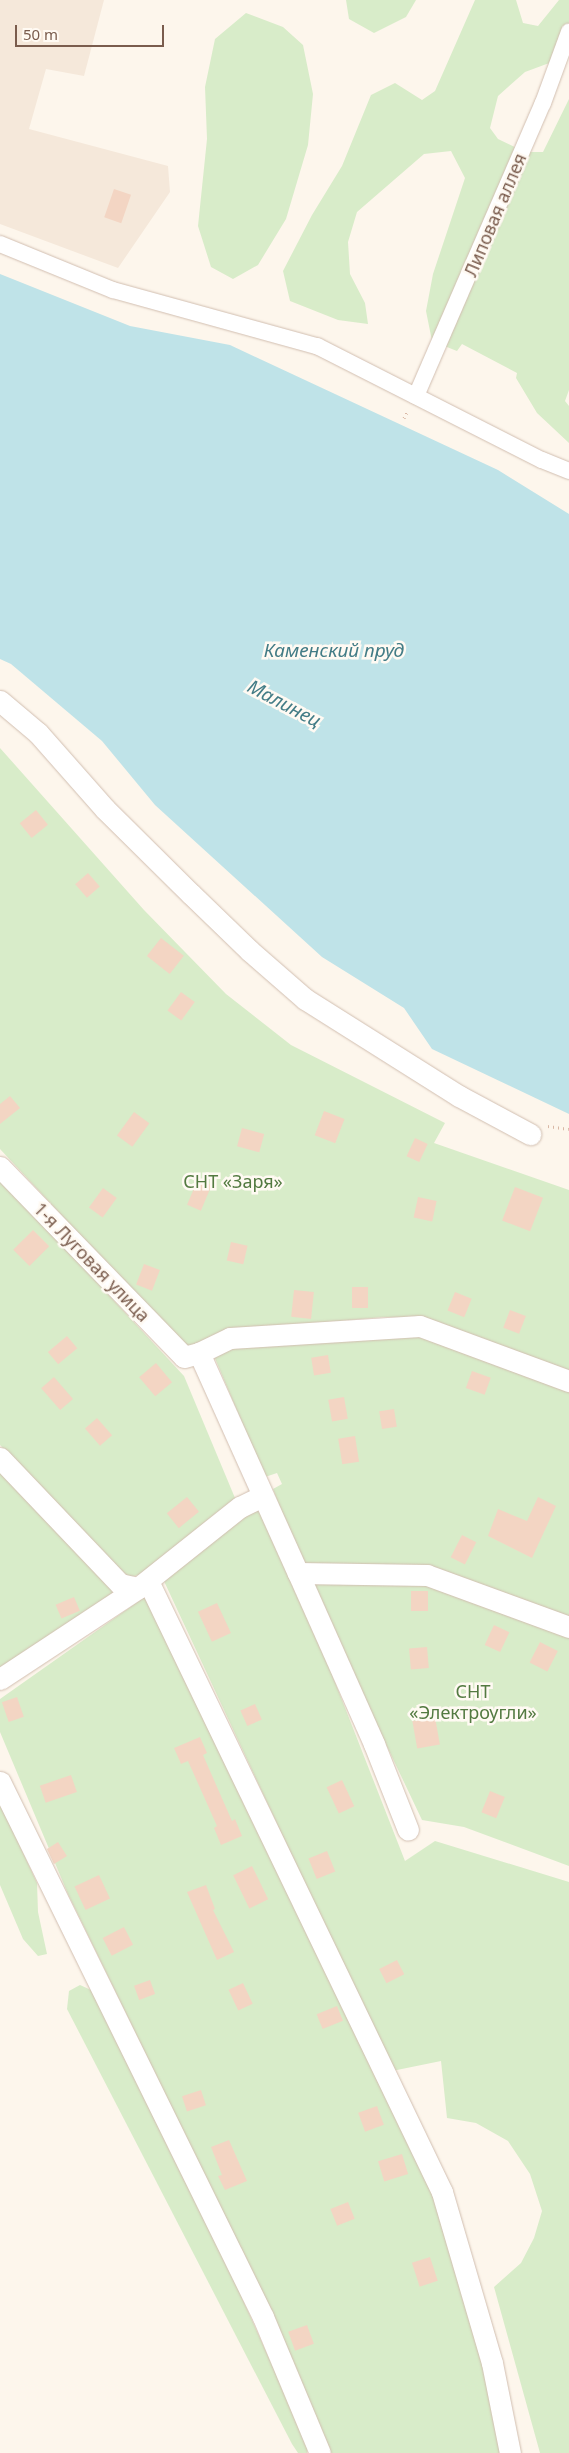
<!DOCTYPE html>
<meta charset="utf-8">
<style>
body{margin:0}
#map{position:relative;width:569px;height:2453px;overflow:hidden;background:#fdf6ec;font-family:"Noto Sans",sans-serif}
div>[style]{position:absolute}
.residential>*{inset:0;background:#f5e8da}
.green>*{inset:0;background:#d8ecc9}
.water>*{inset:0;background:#bfe3e8}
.building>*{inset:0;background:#f3d5c3;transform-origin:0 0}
.path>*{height:3px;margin-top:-1.5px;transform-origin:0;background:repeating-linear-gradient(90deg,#d9b8a5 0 1px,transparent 0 5px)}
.roads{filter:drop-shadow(0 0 1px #d1beb0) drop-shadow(0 0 1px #d1beb0)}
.pedestrian>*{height:16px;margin:-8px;padding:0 8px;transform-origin:8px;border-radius:8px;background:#fff}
.minor>*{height:21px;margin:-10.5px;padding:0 10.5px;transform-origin:10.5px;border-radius:10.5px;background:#fff}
span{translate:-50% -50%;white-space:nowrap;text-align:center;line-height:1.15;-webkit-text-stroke:5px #fffaf3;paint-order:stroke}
.street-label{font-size:18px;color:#7a5c4d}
.park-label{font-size:18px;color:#537a41}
.water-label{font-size:19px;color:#437c86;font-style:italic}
.scale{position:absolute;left:15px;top:25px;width:149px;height:22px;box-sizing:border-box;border:2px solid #7a5c4d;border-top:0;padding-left:6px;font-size:15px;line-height:18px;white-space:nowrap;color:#7a5c4d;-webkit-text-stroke:4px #fffaf3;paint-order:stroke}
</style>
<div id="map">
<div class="residential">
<i style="clip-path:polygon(0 0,104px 0,84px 76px,46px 69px,29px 129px,168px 166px,170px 192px,118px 268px,0 224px)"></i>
</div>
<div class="green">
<i style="clip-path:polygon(346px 0,416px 0,406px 17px,374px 33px,349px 19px)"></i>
<i style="clip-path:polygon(475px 0,516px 0,523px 23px,538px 26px,559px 0,569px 0,569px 48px,552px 62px,525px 72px,498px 96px,490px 128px,498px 139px,525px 152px,543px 152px,569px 99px,569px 390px,565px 401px,569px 406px,569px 443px,537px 413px,516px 378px,517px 373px,462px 344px,457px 351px,432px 341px,426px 311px,433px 274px,465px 178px,451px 151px,424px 154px,357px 212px,348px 242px,350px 274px,365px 303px,368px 324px,338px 320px,290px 301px,283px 271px,312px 215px,342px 166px,371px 95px,395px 83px,422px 100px,435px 91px)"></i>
<i style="clip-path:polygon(246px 13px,283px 27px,303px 45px,313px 94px,308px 145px,286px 219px,258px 265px,233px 279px,211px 267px,198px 226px,207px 139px,205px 87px,215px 39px)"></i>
<i style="clip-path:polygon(0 748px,144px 910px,226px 994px,291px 1045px,445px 1123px,434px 1143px,569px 1190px,569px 1370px,421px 1318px,383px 1317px,229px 1331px,188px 1351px,0 1149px)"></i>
<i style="clip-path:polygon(0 1178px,184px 1376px,235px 1498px,139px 1575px,129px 1577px,118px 1568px,0 1445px)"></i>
<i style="clip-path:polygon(421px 1334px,569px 1388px,569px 1621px,437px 1568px,301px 1564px,273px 1489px,282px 1484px,277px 1473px,265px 1477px,214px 1356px,228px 1348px)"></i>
<i style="clip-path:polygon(0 1467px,116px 1591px,0 1672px)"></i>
<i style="clip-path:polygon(261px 1505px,297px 1585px,405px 1861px,435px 1841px,569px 1882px,569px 2453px,540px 2453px,494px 2287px,521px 2263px,534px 2238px,542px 2211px,530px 2174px,508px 2141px,476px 2123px,447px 2118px,441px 2061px,392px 2071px,163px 1579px)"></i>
<i style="clip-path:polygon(314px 1583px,432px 1584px,569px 1635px,569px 1866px,464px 1827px,422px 1820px,336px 1639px)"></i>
<i style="clip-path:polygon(146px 1596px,433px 2195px,496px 2412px,503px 2453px,331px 2453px,269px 2308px,68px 1894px,0 1732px,0 1699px)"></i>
<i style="clip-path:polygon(0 1802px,37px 1883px,38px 1912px,47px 1954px,38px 1956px,23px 1939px,0 1885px)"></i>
<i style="clip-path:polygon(80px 1985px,91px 1990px,238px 2289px,308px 2445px,307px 2453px,298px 2453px,292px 2444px,67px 2009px,69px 1991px)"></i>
</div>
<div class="water">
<i style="clip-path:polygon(0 274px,130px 326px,230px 345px,498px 470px,569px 514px,569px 1114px,432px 1049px,404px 1008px,322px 957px,155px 805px,102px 741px,11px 664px,0 659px)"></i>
</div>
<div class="building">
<i style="left:114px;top:189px;width:18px;height:30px;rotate:19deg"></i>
<i style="left:36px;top:810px;width:19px;height:21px;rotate:51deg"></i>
<i style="left:88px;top:873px;width:18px;height:17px;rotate:49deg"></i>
<i style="left:161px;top:938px;width:29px;height:23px;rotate:38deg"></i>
<i style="left:181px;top:992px;width:17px;height:23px;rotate:36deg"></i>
<i style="clip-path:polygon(10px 1096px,20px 1108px,0 1124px,0 1104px)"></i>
<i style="left:324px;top:1111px;width:22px;height:26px;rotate:21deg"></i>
<i style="left:134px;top:1112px;width:19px;height:29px;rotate:36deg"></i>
<i style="left:242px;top:1128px;width:23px;height:19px;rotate:15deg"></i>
<i style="left:415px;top:1138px;width:14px;height:20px;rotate:25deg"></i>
<i style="left:198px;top:1179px;width:15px;height:28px;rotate:23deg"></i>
<i style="left:515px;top:1187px;width:30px;height:36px;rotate:21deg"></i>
<i style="left:103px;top:1188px;width:17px;height:24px;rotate:36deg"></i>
<i style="left:418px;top:1197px;width:19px;height:21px;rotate:12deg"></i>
<i style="left:33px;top:1230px;width:23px;height:28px;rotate:45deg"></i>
<i style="left:231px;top:1242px;width:17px;height:19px;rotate:13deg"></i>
<i style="left:144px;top:1264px;width:17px;height:22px;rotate:21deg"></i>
<i style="left:352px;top:1287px;width:16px;height:21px"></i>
<i style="left:294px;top:1290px;width:20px;height:27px;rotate:6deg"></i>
<i style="left:455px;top:1292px;width:18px;height:20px;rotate:22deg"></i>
<i style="left:510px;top:1310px;width:17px;height:19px;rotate:21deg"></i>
<i style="left:67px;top:1336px;width:16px;height:25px;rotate:50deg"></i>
<i style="left:328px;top:1355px;width:18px;height:17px;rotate:81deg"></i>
<i style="left:156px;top:1363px;width:25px;height:22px;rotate:50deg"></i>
<i style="left:472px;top:1371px;width:20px;height:18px;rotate:20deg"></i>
<i style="left:54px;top:1377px;width:29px;height:17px;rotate:49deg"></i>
<i style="left:344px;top:1397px;width:22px;height:16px;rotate:80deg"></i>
<i style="left:394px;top:1409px;width:18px;height:15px;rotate:81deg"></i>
<i style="left:97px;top:1418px;width:23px;height:16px;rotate:49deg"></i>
<i style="left:355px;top:1436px;width:26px;height:17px;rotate:81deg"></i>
<i style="left:187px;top:1497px;width:19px;height:26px;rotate:51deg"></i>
<i style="clip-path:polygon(538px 1497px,556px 1506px,532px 1558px,488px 1536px,498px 1509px,527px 1521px)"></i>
<i style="left:462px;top:1535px;width:16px;height:25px;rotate:27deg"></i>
<i style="left:428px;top:1591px;width:20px;height:17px;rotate:90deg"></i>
<i style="left:74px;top:1597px;width:15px;height:20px;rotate:67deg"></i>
<i style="left:217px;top:1603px;width:33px;height:21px;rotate:65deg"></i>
<i style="left:494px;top:1625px;width:17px;height:22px;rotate:25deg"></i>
<i style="left:540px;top:1642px;width:20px;height:23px;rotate:27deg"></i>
<i style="left:427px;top:1647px;width:21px;height:18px;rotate:85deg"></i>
<i style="left:17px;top:1697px;width:21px;height:16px;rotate:71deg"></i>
<i style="left:255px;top:1704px;width:17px;height:16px;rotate:66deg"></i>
<i style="left:435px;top:1717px;width:28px;height:23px;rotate:80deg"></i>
<i style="clip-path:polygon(200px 1737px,207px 1753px,203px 1755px,232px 1821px,235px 1819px,242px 1836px,221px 1845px,214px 1828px,217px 1826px,188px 1761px,181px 1764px,174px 1748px)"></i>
<i style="left:71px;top:1775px;width:18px;height:33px;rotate:71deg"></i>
<i style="left:342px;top:1780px;width:29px;height:17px;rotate:65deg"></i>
<i style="left:490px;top:1791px;width:16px;height:23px;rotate:22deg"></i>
<i style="clip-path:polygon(58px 1842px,67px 1856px,54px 1864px,47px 1849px)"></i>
<i style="left:327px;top:1851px;width:22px;height:20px;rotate:68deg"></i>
<i style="left:252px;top:1866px;width:37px;height:21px;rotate:64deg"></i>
<i style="left:99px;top:1875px;width:26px;height:27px;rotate:65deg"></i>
<i style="clip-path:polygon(206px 1885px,215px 1909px,213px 1910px,234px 1952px,217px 1960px,187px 1892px)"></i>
<i style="left:124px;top:1927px;width:20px;height:24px;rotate:63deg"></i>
<i style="left:397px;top:1960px;width:16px;height:20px;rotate:63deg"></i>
<i style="left:150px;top:1980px;width:15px;height:17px;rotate:70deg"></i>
<i style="left:243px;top:1983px;width:23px;height:16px;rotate:65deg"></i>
<i style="left:337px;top:2006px;width:16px;height:22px;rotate:68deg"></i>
<i style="left:201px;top:2090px;width:16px;height:20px;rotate:72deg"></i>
<i style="left:377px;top:2106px;width:20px;height:20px;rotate:70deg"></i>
<i style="clip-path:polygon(229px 2140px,247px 2181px,225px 2190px,218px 2176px,222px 2175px,211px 2147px)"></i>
<i style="left:402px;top:2154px;width:21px;height:25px;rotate:73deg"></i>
<i style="left:348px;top:2202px;width:18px;height:19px;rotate:68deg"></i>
<i style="left:430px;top:2257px;width:25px;height:19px;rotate:72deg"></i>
<i style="left:307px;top:2325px;width:20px;height:20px;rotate:70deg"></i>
</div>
<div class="path">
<i style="left:404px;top:418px;width:9px;rotate:-63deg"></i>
<i style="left:548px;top:1126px;width:21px;rotate:8deg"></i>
</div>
<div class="roads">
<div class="pedestrian">
<i style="left:0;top:244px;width:122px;rotate:22.2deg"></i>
<i style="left:113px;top:290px;width:212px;rotate:15.4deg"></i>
<i style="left:317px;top:346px;width:252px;rotate:26.9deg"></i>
<i style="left:542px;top:460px;width:29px;rotate:22deg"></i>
<i style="left:416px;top:396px;width:319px;rotate:-66.6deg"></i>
<i style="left:543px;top:103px;width:76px;rotate:-69.9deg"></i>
</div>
<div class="minor">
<i style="left:0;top:701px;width:50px;rotate:40.1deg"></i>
<i style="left:38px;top:733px;width:101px;rotate:48.6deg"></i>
<i style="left:105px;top:809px;width:121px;rotate:44.7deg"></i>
<i style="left:191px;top:894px;width:82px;rotate:44deg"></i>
<i style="left:250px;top:951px;width:73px;rotate:41.1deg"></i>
<i style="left:305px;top:999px;width:182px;rotate:32.2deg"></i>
<i style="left:459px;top:1096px;width:81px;rotate:28.2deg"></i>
<i style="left:0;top:1167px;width:264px;rotate:45.9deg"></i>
<i style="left:184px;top:1357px;width:16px;rotate:-15deg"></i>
<i style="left:199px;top:1353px;width:34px;rotate:-26deg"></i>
<i style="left:230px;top:1338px;width:190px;rotate:-3.6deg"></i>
<i style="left:420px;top:1326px;width:159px;rotate:20.3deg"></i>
<i style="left:199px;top:1353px;width:241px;rotate:65.8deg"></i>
<i style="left:298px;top:1573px;width:129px;rotate:0.9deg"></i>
<i style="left:427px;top:1575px;width:151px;rotate:20.1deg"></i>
<i style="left:0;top:1458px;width:174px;rotate:46.4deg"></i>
<i style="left:120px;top:1584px;width:18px;rotate:13deg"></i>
<i style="left:138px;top:1588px;width:130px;rotate:-38.5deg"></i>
<i style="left:240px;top:1507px;width:25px;rotate:-26deg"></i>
<i style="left:298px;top:1573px;width:187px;rotate:66deg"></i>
<i style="left:374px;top:1744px;width:92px;rotate:68.4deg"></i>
<i style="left:148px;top:1581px;width:678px;rotate:64.3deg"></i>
<i style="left:442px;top:2192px;width:178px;rotate:73.7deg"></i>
<i style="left:492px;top:2363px;width:92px;rotate:78.7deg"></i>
<i style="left:0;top:1679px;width:165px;rotate:-33.4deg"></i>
<i style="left:0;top:1782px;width:596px;rotate:63.82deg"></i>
<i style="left:263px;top:2317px;width:147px;rotate:67.3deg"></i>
</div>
</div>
<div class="street-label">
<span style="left:495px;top:215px;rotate:-67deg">Липовая аллея</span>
<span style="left:92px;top:1262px;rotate:46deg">1-я Луговая улица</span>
</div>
<div class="park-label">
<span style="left:233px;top:1181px">СНТ «Заря»</span>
<span style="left:473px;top:1702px">СНТ<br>«Электроугли»</span>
</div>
<div class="water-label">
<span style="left:334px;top:651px">Каменский пруд</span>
<span style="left:284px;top:704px;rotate:28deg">Малинец</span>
</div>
<div class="scale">50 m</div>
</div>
